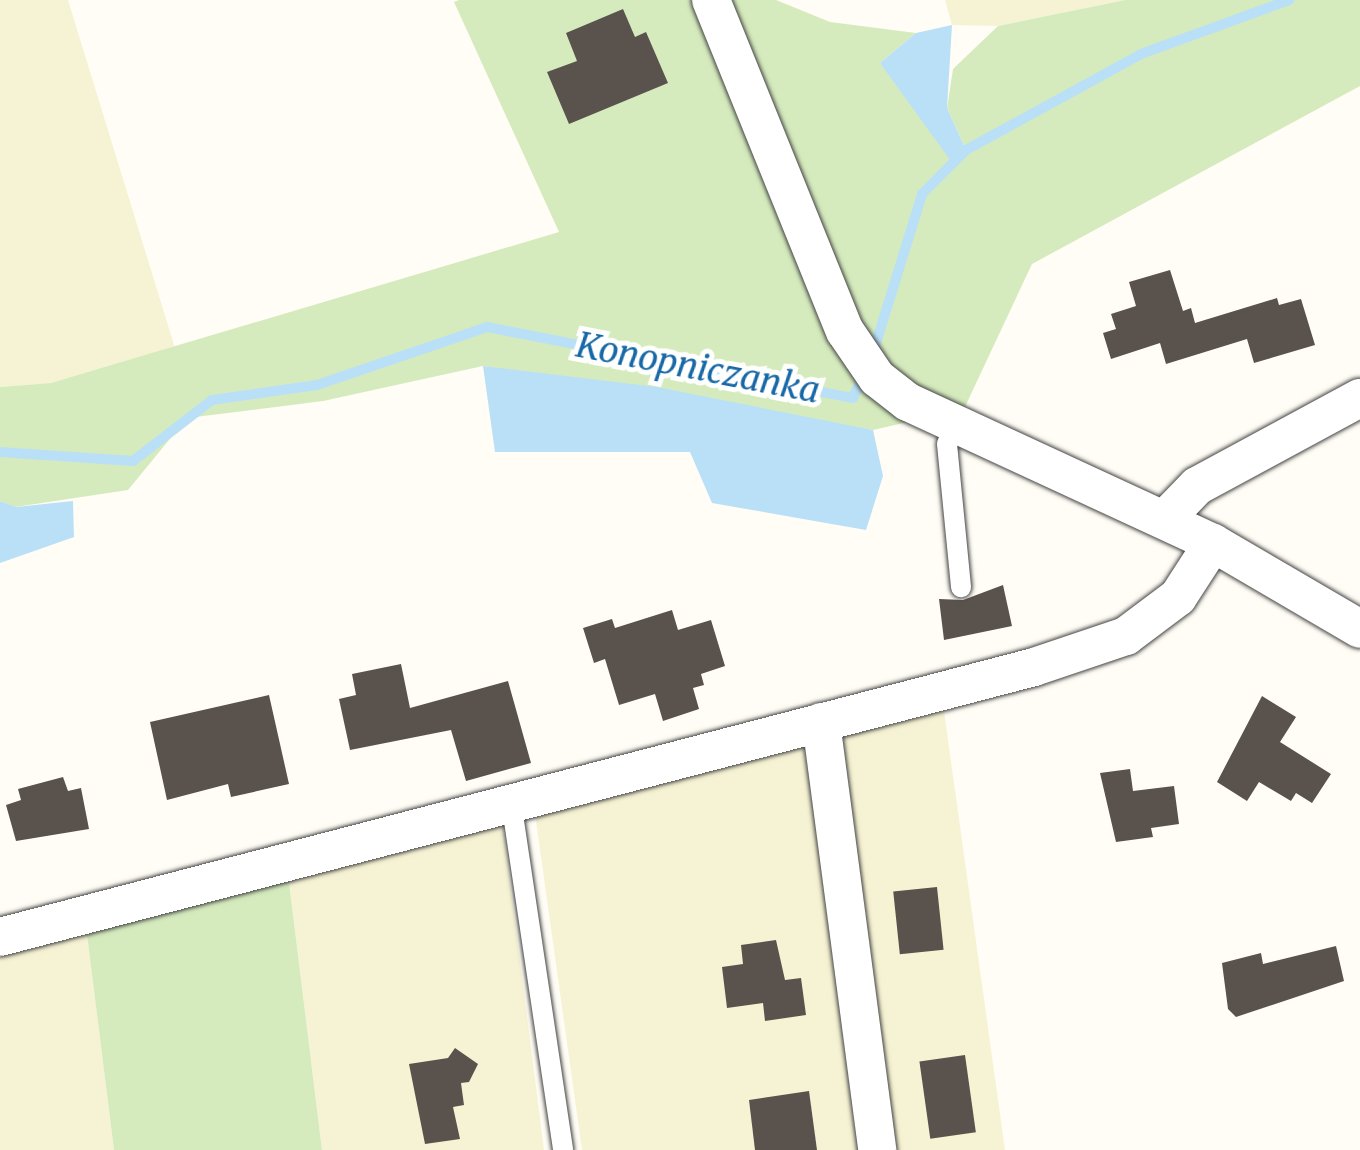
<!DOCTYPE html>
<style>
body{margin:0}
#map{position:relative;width:1360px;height:1150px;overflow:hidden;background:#fffdf5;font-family:Merriweather,serif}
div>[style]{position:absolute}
.farmland>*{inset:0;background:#f6f3d4}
.green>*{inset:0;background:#d5ebbd}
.water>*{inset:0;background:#b9e0f7}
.stream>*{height:10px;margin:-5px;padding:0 5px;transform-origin:5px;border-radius:5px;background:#b9e0f7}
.building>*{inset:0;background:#5a524d;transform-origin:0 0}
.roads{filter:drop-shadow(0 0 2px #444) drop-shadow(0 0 2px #444)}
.lane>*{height:20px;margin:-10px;padding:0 10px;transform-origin:10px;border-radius:10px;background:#fff}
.street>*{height:38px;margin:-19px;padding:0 19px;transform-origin:19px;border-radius:19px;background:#fff}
span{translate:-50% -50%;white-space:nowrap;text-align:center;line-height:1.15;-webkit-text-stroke:10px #fff;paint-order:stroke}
.water-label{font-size:35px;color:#1768a6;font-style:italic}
</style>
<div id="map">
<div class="farmland">
<i style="clip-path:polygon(0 0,68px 0,175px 348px,51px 383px,0 387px)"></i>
<i style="clip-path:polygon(945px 0,1125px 0,998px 26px,952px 25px)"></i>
<i style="clip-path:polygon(944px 711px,1005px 1150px,582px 1150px,535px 814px)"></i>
<i style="clip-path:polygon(502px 820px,544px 1150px,322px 1150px,288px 874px)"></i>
<i style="clip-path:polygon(86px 927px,114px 1150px,0 1150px,0 950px)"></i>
</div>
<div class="green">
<i style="clip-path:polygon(459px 0,776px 0,830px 22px,916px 33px,880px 63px,966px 150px,947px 108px,953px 69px,998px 26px,1125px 0,1360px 0,1360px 86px,1032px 264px,964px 409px,873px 430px,483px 366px,323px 401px,187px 418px,128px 490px,15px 507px,0 501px,0 387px,51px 383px,559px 232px,454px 2px)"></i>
<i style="clip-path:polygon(288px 874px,322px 1150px,114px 1150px,86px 927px)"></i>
</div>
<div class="water">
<i style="clip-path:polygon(952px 25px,947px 108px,966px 150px,953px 164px,880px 63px,916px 33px)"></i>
<i style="clip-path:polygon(483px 366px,657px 387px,873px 430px,883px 476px,866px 530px,712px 503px,690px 452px,495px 452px)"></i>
<i style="clip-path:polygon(0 501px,16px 507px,73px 501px,74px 537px,0 563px)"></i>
</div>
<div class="stream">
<i style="left:872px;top:356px;width:170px;rotate:-72.8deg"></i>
<i style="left:922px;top:194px;width:62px;rotate:-45deg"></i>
<i style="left:966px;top:150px;width:200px;rotate:-28.7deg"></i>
<i style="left:1141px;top:54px;width:158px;rotate:-20deg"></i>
<i style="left:0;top:452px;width:133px;rotate:3.9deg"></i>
<i style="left:133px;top:461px;width:100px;rotate:-37.7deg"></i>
<i style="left:212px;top:400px;width:106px;rotate:-8.1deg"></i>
<i style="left:317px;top:385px;width:180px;rotate:-18.8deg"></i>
<i style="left:487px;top:327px;width:373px;rotate:11deg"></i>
<i style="left:853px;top:398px;width:24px;rotate:-66deg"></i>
</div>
<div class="building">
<i style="clip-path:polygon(623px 9px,635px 37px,646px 32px,668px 83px,569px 124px,547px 72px,577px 61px,566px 33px)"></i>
<i style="clip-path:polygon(1170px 270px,1183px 311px,1191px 308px,1195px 323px,1277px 298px,1279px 305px,1301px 299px,1315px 345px,1254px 363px,1247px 339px,1166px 364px,1160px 343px,1111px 359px,1103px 333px,1116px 329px,1111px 314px,1136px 306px,1129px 282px)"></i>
<i style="clip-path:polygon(1003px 585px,1012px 626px,944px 640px,939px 599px,963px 600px)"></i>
<i style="clip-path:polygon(672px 610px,678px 630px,711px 620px,725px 666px,701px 674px,704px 685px,693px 688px,699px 709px,663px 721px,655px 694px,619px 705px,605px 659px,594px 663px,583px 628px,612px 619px,615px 628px)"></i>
<i style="clip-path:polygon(401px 664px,410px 708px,508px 681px,531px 763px,466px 781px,451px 730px,350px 750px,339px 699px,356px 695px,352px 674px)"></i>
<i style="clip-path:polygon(269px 695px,289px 784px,231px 797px,228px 784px,167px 800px,150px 722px)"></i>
<i style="clip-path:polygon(1262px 696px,1296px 717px,1280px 742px,1331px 774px,1312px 803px,1296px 793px,1291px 801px,1259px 782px,1247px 801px,1217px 782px)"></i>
<i style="clip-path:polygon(1130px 769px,1133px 791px,1174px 786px,1179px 824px,1151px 828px,1153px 837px,1116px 842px,1100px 773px)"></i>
<i style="clip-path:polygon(63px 777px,68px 791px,81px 788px,89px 829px,16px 841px,6px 805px,21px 800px,18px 789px)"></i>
<i style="left:937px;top:887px;width:63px;height:44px;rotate:84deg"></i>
<i style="clip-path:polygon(776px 940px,785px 980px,801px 978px,806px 1015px,765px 1021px,763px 1003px,727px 1008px,722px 967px,743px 964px,741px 945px)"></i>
<i style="clip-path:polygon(1336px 946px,1344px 981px,1236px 1017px,1228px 1009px,1222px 963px,1261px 953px,1263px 964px)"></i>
<i style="clip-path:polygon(455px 1048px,478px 1064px,469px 1082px,461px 1083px,464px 1105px,453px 1107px,460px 1139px,425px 1144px,409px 1064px,448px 1058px)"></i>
<i style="left:965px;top:1055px;width:78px;height:46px;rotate:82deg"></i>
<i style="clip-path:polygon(809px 1091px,817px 1150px,755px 1150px,749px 1100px)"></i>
</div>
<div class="roads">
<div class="lane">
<i style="left:955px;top:421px;width:24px;rotate:109deg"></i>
<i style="left:947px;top:444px;width:144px;rotate:84.4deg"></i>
<i style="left:511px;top:801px;width:353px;rotate:81.5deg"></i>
</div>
<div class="street">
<i style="left:711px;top:0;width:357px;rotate:68deg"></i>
<i style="left:845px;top:331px;width:57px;rotate:55.8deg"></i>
<i style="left:877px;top:378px;width:39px;rotate:38deg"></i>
<i style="left:908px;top:402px;width:336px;rotate:24.8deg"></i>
<i style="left:1213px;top:543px;width:170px;rotate:30.3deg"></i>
<i style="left:1165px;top:519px;width:46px;rotate:-45.9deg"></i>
<i style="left:1197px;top:486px;width:185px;rotate:-28.4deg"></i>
<i style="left:821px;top:722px;width:432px;rotate:82.5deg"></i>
<i style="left:0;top:937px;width:1069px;rotate:-14.63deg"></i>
<i style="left:1034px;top:667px;width:97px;rotate:-18.6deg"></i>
<i style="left:1126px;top:636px;width:65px;rotate:-36.9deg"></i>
<i style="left:1178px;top:597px;width:64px;rotate:-57.1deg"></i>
</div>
</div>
<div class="water-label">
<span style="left:698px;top:368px;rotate:11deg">Konopniczanka</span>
</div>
</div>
